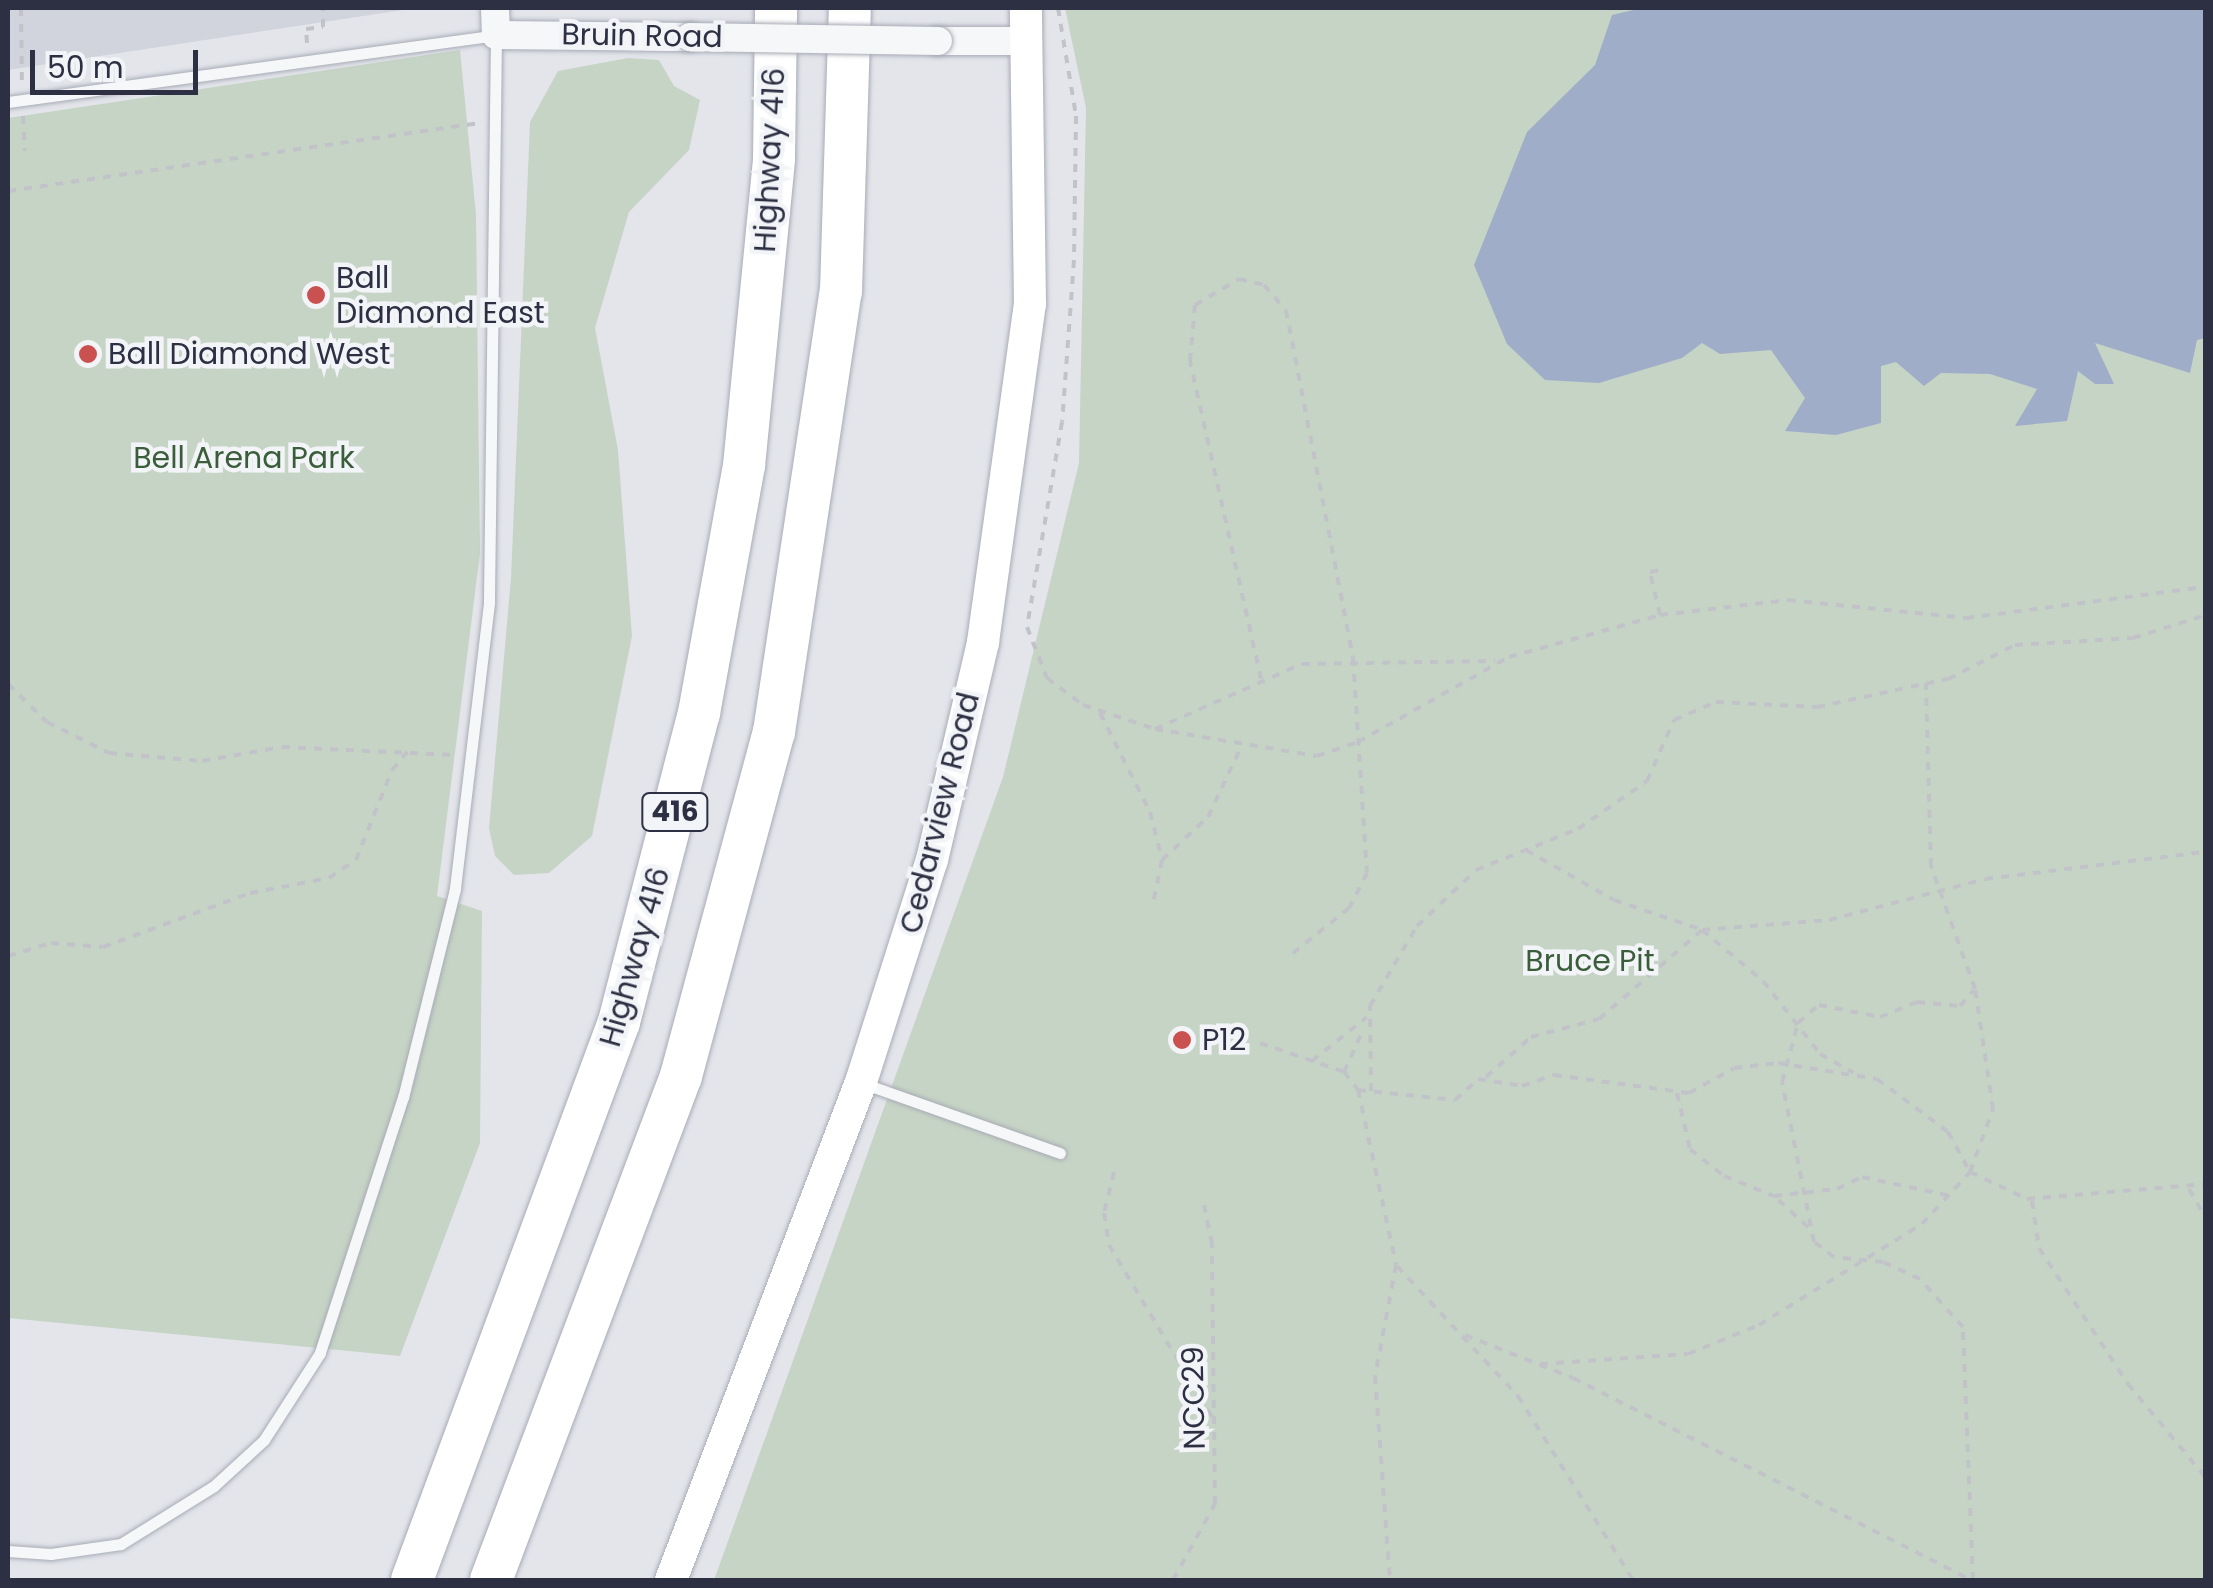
<!DOCTYPE html>
<style>
body{margin:0}
#map{position:relative;width:2213px;height:1588px;overflow:hidden;background:#e3e5eb;font-family:Poppins,sans-serif}
div>[style]{position:absolute}
.built>*{inset:0;background:#d1d4dd}
.green>*{inset:0;background:#c6d4c5}
.water>*{inset:0;background:#a0adc9}
.path>*{height:4px;margin-top:-2px;transform-origin:0;background:repeating-linear-gradient(90deg,#c1c3c9 0 8px,transparent 0 16px)}
.roads{filter:drop-shadow(0 0 2px #a8abb5) drop-shadow(0 0 2px #a8abb5)}
.service>*{height:11px;margin:-5.5px;padding:0 5.5px;transform-origin:5.5px;border-radius:5.5px;background:#f6f7f9}
.tertiary>*{height:28px;margin:-14px;padding:0 14px;transform-origin:14px;border-radius:14px;background:#f6f7f9}
.secondary>*{height:32px;margin:-16px;padding:0 16px;transform-origin:16px;border-radius:16px;background:#fff}
.motorway>*{height:42px;margin:-21px;padding:0 21px;transform-origin:21px;border-radius:21px;background:#fff}
.bridges{filter:drop-shadow(0 0 2px #a8abb5) drop-shadow(0 0 2px #a8abb5)}
.tertiary-bridge>*{height:28px;margin:-14px;padding:0 14px;transform-origin:14px;border-radius:14px;background:#f6f7f9}
.dots>*{width:28px;height:28px;translate:-50% -50%;box-sizing:border-box;border:5px solid #f3f4f8;border-radius:50%}
span{translate:-50% -50%;white-space:nowrap;text-align:center;line-height:1.15;-webkit-text-stroke:9px #f3f4f8;paint-order:stroke}
.shield-label span{padding:2px 8px;background:#f3f4f8;border:2px solid;border-radius:8px;-webkit-text-stroke-width:0}
.shield-label{font-size:28px;color:#2c3042;font-weight:700}
.street-label{font-size:30px;color:#2c3042}
.poi-label{font-size:30px;color:#2c3042}
.left{translate:0 -50%;text-align:left}
.park-label{font-size:30px;color:#3a5e3a}
.frame{position:absolute;inset:0;border:10px solid #2c3042;pointer-events:none}
.scale{position:absolute;left:30px;top:50px;width:168px;height:45px;box-sizing:border-box;border:5px solid #2c3042;border-top:0;padding-left:12px;font-size:30px;line-height:35px;white-space:nowrap;color:#2c3042;-webkit-text-stroke:8px #f3f4f8;paint-order:stroke}
</style>
<div id="map">
<div class="built">
<i style="clip-path:polygon(8px 8px,416px 8px,8px 70px)"></i>
</div>
<div class="green">
<i style="clip-path:polygon(1065px 8px,2205px 8px,2205px 1580px,714px 1580px,1003px 777px,1079px 463px,1086px 108px)"></i>
<i style="clip-path:polygon(460px 50px,476px 215px,480px 553px,437px 896px,482px 911px,480px 1143px,400px 1356px,8px 1318px,8px 118px)"></i>
<i style="clip-path:polygon(628px 58px,659px 60px,674px 86px,700px 100px,689px 150px,629px 212px,595px 328px,618px 450px,632px 636px,592px 836px,549px 873px,514px 875px,495px 856px,489px 828px,511px 578px,530px 122px,558px 71px)"></i>
</div>
<div class="water">
<i style="clip-path:polygon(1642px 8px,2205px 8px,2206px 338px,2197px 340px,2190px 373px,2095px 343px,2114px 384px,2095px 384px,2078px 371px,2067px 421px,2015px 426px,2037px 389px,1990px 374px,1941px 373px,1924px 386px,1896px 362px,1881px 366px,1881px 423px,1836px 435px,1785px 431px,1805px 398px,1771px 350px,1720px 354px,1702px 343px,1682px 358px,1599px 383px,1545px 380px,1507px 344px,1474px 265px,1527px 132px,1595px 65px,1612px 15px)"></i>
</div>
<div class="path">
<i style="left:21px;top:8px;width:78px;rotate:89.3deg"></i>
<i style="left:1058px;top:8px;width:109px;rotate:80.5deg"></i>
<i style="left:1076px;top:116px;width:144px;rotate:90.8deg"></i>
<i style="left:1074px;top:260px;width:162px;rotate:94.2deg"></i>
<i style="left:1062px;top:422px;width:208px;rotate:99.7deg"></i>
<i style="left:1027px;top:627px;width:55px;rotate:68.6deg"></i>
<i style="left:1047px;top:678px;width:45px;rotate:36.9deg"></i>
<i style="left:1083px;top:705px;width:76px;rotate:18.4deg"></i>
<i style="left:1155px;top:729px;width:164px;rotate:9.5deg"></i>
<i style="left:1317px;top:756px;width:43px;rotate:-18.9deg"></i>
<i style="left:1358px;top:742px;width:173px;rotate:-29.4deg"></i>
<i style="left:1509px;top:657px;width:157px;rotate:-15.5deg"></i>
<i style="left:1660px;top:615px;width:129px;rotate:-6.7deg"></i>
<i style="left:1788px;top:600px;width:179px;rotate:5.8deg"></i>
<i style="left:1966px;top:618px;width:242px;rotate:-7.4deg"></i>
<i style="left:307px;top:43px;width:14px;rotate:-94deg"></i>
<i style="left:306px;top:29px;width:17px;rotate:-7deg"></i>
<i style="left:323px;top:27px;width:19px;rotate:-90deg"></i>
<i style="left:23px;top:116px;width:35px;rotate:87deg"></i>
<i style="left:8px;top:191px;width:475px;rotate:-8.2deg"></i>
<i style="left:1660px;top:615px;width:44px;rotate:-103.1deg"></i>
<i style="left:1650px;top:572px;width:15px;rotate:-11deg"></i>
<i style="left:1261px;top:679px;width:326px;rotate:-102.6deg"></i>
<i style="left:1190px;top:361px;width:56px;rotate:-84.9deg"></i>
<i style="left:1195px;top:305px;width:51px;rotate:-30.6deg"></i>
<i style="left:1239px;top:279px;width:26px;rotate:13deg"></i>
<i style="left:1264px;top:285px;width:33px;rotate:49deg"></i>
<i style="left:1286px;top:310px;width:354px;rotate:79.1deg"></i>
<i style="left:1353px;top:658px;width:215px;rotate:86.3deg"></i>
<i style="left:1367px;top:873px;width:39px;rotate:117deg"></i>
<i style="left:1349px;top:908px;width:73px;rotate:141.1deg"></i>
<i style="left:8px;top:684px;width:54px;rotate:44.3deg"></i>
<i style="left:47px;top:722px;width:69px;rotate:26.6deg"></i>
<i style="left:109px;top:753px;width:93px;rotate:4.9deg"></i>
<i style="left:202px;top:761px;width:81px;rotate:-9.9deg"></i>
<i style="left:282px;top:747px;width:172px;rotate:2.7deg"></i>
<i style="left:1100px;top:713px;width:111px;rotate:63.2deg"></i>
<i style="left:1150px;top:812px;width:49px;rotate:76deg"></i>
<i style="left:1162px;top:860px;width:44px;rotate:101.8deg"></i>
<i style="left:1155px;top:729px;width:161px;rotate:-23.9deg"></i>
<i style="left:1302px;top:664px;width:193px;rotate:-0.9deg"></i>
<i style="left:1526px;top:850px;width:101px;rotate:29.6deg"></i>
<i style="left:1614px;top:900px;width:93px;rotate:18.8deg"></i>
<i style="left:1702px;top:930px;width:127px;rotate:-4.5deg"></i>
<i style="left:1829px;top:920px;width:161px;rotate:-14.7deg"></i>
<i style="left:1985px;top:879px;width:223px;rotate:-7deg"></i>
<i style="left:1162px;top:860px;width:63px;rotate:-43.1deg"></i>
<i style="left:1208px;top:817px;width:77px;rotate:-64.8deg"></i>
<i style="left:8px;top:956px;width:45px;rotate:-16.8deg"></i>
<i style="left:51px;top:943px;width:52px;rotate:4.4deg"></i>
<i style="left:103px;top:947px;width:157px;rotate:-20.2deg"></i>
<i style="left:250px;top:893px;width:80px;rotate:-10.8deg"></i>
<i style="left:329px;top:878px;width:32px;rotate:-34deg"></i>
<i style="left:356px;top:860px;width:97px;rotate:-68.2deg"></i>
<i style="left:392px;top:770px;width:26px;rotate:-50deg"></i>
<i style="left:1260px;top:1043px;width:89px;rotate:19deg"></i>
<i style="left:1344px;top:1072px;width:23px;rotate:52deg"></i>
<i style="left:1358px;top:1090px;width:179px;rotate:77.7deg"></i>
<i style="left:1396px;top:1265px;width:113px;rotate:100.7deg"></i>
<i style="left:1375px;top:1376px;width:205px;rotate:85.8deg"></i>
<i style="left:1312px;top:1061px;width:70px;rotate:-38.7deg"></i>
<i style="left:1344px;top:1072px;width:48px;rotate:-65.6deg"></i>
<i style="left:1486px;top:1077px;width:60px;rotate:-41.6deg"></i>
<i style="left:1531px;top:1037px;width:70px;rotate:-14.8deg"></i>
<i style="left:1599px;top:1019px;width:136px;rotate:-40.8deg"></i>
<i style="left:1702px;top:930px;width:80px;rotate:39.9deg"></i>
<i style="left:1763px;top:981px;width:93px;rotate:52deg"></i>
<i style="left:1820px;top:1054px;width:38px;rotate:29deg"></i>
<i style="left:1358px;top:1090px;width:98px;rotate:5.9deg"></i>
<i style="left:1455px;top:1100px;width:31px;rotate:-42deg"></i>
<i style="left:1478px;top:1079px;width:45px;rotate:9deg"></i>
<i style="left:1522px;top:1086px;width:34px;rotate:-19deg"></i>
<i style="left:1554px;top:1075px;width:136px;rotate:7.6deg"></i>
<i style="left:1689px;top:1093px;width:51px;rotate:-29.1deg"></i>
<i style="left:1734px;top:1068px;width:44px;rotate:-6.5deg"></i>
<i style="left:1778px;top:1063px;width:100px;rotate:9.2deg"></i>
<i style="left:1877px;top:1079px;width:89px;rotate:36.7deg"></i>
<i style="left:1948px;top:1132px;width:46px;rotate:61.2deg"></i>
<i style="left:1970px;top:1172px;width:63px;rotate:25.3deg"></i>
<i style="left:2027px;top:1199px;width:180px;rotate:-4.8deg"></i>
<i style="left:1371px;top:1091px;width:85px;rotate:-90.7deg"></i>
<i style="left:1370px;top:1006px;width:93px;rotate:-59.6deg"></i>
<i style="left:1417px;top:926px;width:81px;rotate:-43.5deg"></i>
<i style="left:1476px;top:870px;width:110px;rotate:-21.9deg"></i>
<i style="left:1578px;top:829px;width:84px;rotate:-34.8deg"></i>
<i style="left:1647px;top:781px;width:67px;rotate:-66.1deg"></i>
<i style="left:1674px;top:720px;width:46px;rotate:-23.2deg"></i>
<i style="left:1716px;top:702px;width:101px;rotate:2.8deg"></i>
<i style="left:1817px;top:707px;width:134px;rotate:-12.1deg"></i>
<i style="left:1948px;top:679px;width:75px;rotate:-26.9deg"></i>
<i style="left:2015px;top:645px;width:118px;rotate:-3.4deg"></i>
<i style="left:2133px;top:638px;width:77px;rotate:-17.5deg"></i>
<i style="left:1677px;top:1093px;width:57px;rotate:76.9deg"></i>
<i style="left:1690px;top:1149px;width:43px;rotate:38.5deg"></i>
<i style="left:1724px;top:1176px;width:54px;rotate:21.8deg"></i>
<i style="left:1114px;top:1172px;width:42px;rotate:103.7deg"></i>
<i style="left:1104px;top:1213px;width:32px;rotate:81deg"></i>
<i style="left:1109px;top:1245px;width:206px;rotate:59.1deg"></i>
<i style="left:2189px;top:1189px;width:34px;rotate:60deg"></i>
<i style="left:2032px;top:1201px;width:48px;rotate:81.5deg"></i>
<i style="left:2039px;top:1248px;width:163px;rotate:56.8deg"></i>
<i style="left:2128px;top:1384px;width:122px;rotate:50.3deg"></i>
<i style="left:1808px;top:1227px;width:46px;rotate:-137.6deg"></i>
<i style="left:1774px;top:1196px;width:63px;rotate:-6.3deg"></i>
<i style="left:1837px;top:1189px;width:28px;rotate:-26deg"></i>
<i style="left:1862px;top:1177px;width:91px;rotate:12.1deg"></i>
<i style="left:1397px;top:1266px;width:178px;rotate:47.1deg"></i>
<i style="left:1518px;top:1396px;width:217px;rotate:58deg"></i>
<i style="left:1465px;top:1335px;width:116px;rotate:21.7deg"></i>
<i style="left:1573px;top:1378px;width:447px;rotate:26.9deg"></i>
<i style="left:1540px;top:1364px;width:148px;rotate:-3.9deg"></i>
<i style="left:1688px;top:1354px;width:77px;rotate:-22.2deg"></i>
<i style="left:1759px;top:1325px;width:192px;rotate:-31.8deg"></i>
<i style="left:1922px;top:1224px;width:71px;rotate:-47.3deg"></i>
<i style="left:1970px;top:1172px;width:67px;rotate:-69.9deg"></i>
<i style="left:1993px;top:1109px;width:121px;rotate:-98.5deg"></i>
<i style="left:1975px;top:989px;width:131px;rotate:-109.7deg"></i>
<i style="left:1931px;top:866px;width:183px;rotate:-91.6deg"></i>
<i style="left:1173px;top:1580px;width:87px;rotate:-61.1deg"></i>
<i style="left:1215px;top:1504px;width:260px;rotate:-90.7deg"></i>
<i style="left:1212px;top:1244px;width:41px;rotate:-101.3deg"></i>
<i style="left:1973px;top:1580px;width:253px;rotate:-92.3deg"></i>
<i style="left:1963px;top:1327px;width:64px;rotate:-131.9deg"></i>
<i style="left:1920px;top:1279px;width:41px;rotate:-155.3deg"></i>
<i style="left:1883px;top:1262px;width:49px;rotate:-174.2deg"></i>
<i style="left:1834px;top:1257px;width:25px;rotate:-143deg"></i>
<i style="left:1814px;top:1242px;width:163px;rotate:-101.3deg"></i>
<i style="left:1782px;top:1082px;width:61px;rotate:-74.8deg"></i>
<i style="left:1798px;top:1023px;width:28px;rotate:-41deg"></i>
<i style="left:1819px;top:1005px;width:62px;rotate:11.1deg"></i>
<i style="left:1880px;top:1017px;width:40px;rotate:-22deg"></i>
<i style="left:1917px;top:1002px;width:43px;rotate:5.3deg"></i>
<i style="left:1960px;top:1006px;width:21px;rotate:-49deg"></i>
</div>
<div class="roads">
<div class="service">
<i style="left:8px;top:102px;width:493px;rotate:-7.8deg"></i>
<i style="left:496px;top:35px;width:568px;rotate:90.71deg"></i>
<i style="left:489px;top:603px;width:288px;rotate:96.8deg"></i>
<i style="left:455px;top:889px;width:214px;rotate:104deg"></i>
<i style="left:403px;top:1097px;width:269px;rotate:108deg"></i>
<i style="left:320px;top:1353px;width:103px;rotate:122.8deg"></i>
<i style="left:264px;top:1440px;width:68px;rotate:137.4deg"></i>
<i style="left:214px;top:1486px;width:110px;rotate:148.1deg"></i>
<i style="left:121px;top:1544px;width:71px;rotate:171.9deg"></i>
<i style="left:51px;top:1554px;width:43px;rotate:-176deg"></i>
<i style="left:862px;top:1083px;width:210px;rotate:19.5deg"></i>
</div>
<div class="tertiary">
<i style="left:495px;top:8px;width:27px;rotate:88deg"></i>
<i style="left:496px;top:35px;width:194px;rotate:0.6deg"></i>
<i style="left:938px;top:41px;width:89px"></i>
</div>
<div class="secondary">
<i style="left:671px;top:1580px;width:533px;rotate:-69.12deg"></i>
<i style="left:861px;top:1082px;width:233px;rotate:-72.3deg"></i>
<i style="left:932px;top:860px;width:224px;rotate:-76.8deg"></i>
<i style="left:983px;top:642px;width:341px;rotate:-82.1deg"></i>
<i style="left:1030px;top:304px;width:296px;rotate:-90.8deg"></i>
</div>
<div class="motorway">
<i style="left:412px;top:1580px;width:595px;rotate:-69.65deg"></i>
<i style="left:619px;top:1022px;width:319px;rotate:-75.5deg"></i>
<i style="left:699px;top:713px;width:251px;rotate:-79.7deg"></i>
<i style="left:744px;top:466px;width:309px;rotate:-84.4deg"></i>
<i style="left:774px;top:158px;width:150px;rotate:-89.2deg"></i>
<i style="left:491px;top:1580px;width:539px;rotate:-69.34deg"></i>
<i style="left:681px;top:1076px;width:356px;rotate:-74.9deg"></i>
<i style="left:774px;top:732px;width:446px;rotate:-81.4deg"></i>
<i style="left:841px;top:291px;width:283px;rotate:-88.2deg"></i>
</div>
</div>
<div class="bridges">
<div class="tertiary-bridge">
<i style="left:690px;top:37px;width:248px;rotate:0.9deg"></i>
</div>
</div>
<div class="dots">
<i style="left:316px;top:295px;background:#c9514f"></i>
<i style="left:88px;top:354px;background:#c9514f"></i>
<i style="left:1182px;top:1040px;background:#c9514f"></i>
</div>
<div class="shield-label">
<span style="left:675px;top:812px">416</span>
</div>
<div class="street-label">
<span style="left:642px;top:36px;rotate:1deg">Bruin Road</span>
<span style="left:770px;top:160px;rotate:-87deg">Highway 416</span>
<span style="left:940px;top:813px;rotate:-76deg">Cedarview Road</span>
<span style="left:635px;top:957px;rotate:-74deg">Highway 416</span>
<span style="left:1194px;top:1398px;rotate:-91deg">NCC29</span>
</div>
<div class="poi-label">
<span class="left" style="left:336px;top:295px">Ball<br>Diamond East</span>
<span class="left" style="left:108px;top:354px">Ball Diamond West</span>
<span class="left" style="left:1202px;top:1040px">P12</span>
</div>
<div class="park-label">
<span style="left:244px;top:458px">Bell Arena Park</span>
<span style="left:1590px;top:961px">Bruce Pit</span>
</div>
<div class="frame"></div>
<div class="scale">50 m</div>
</div>
